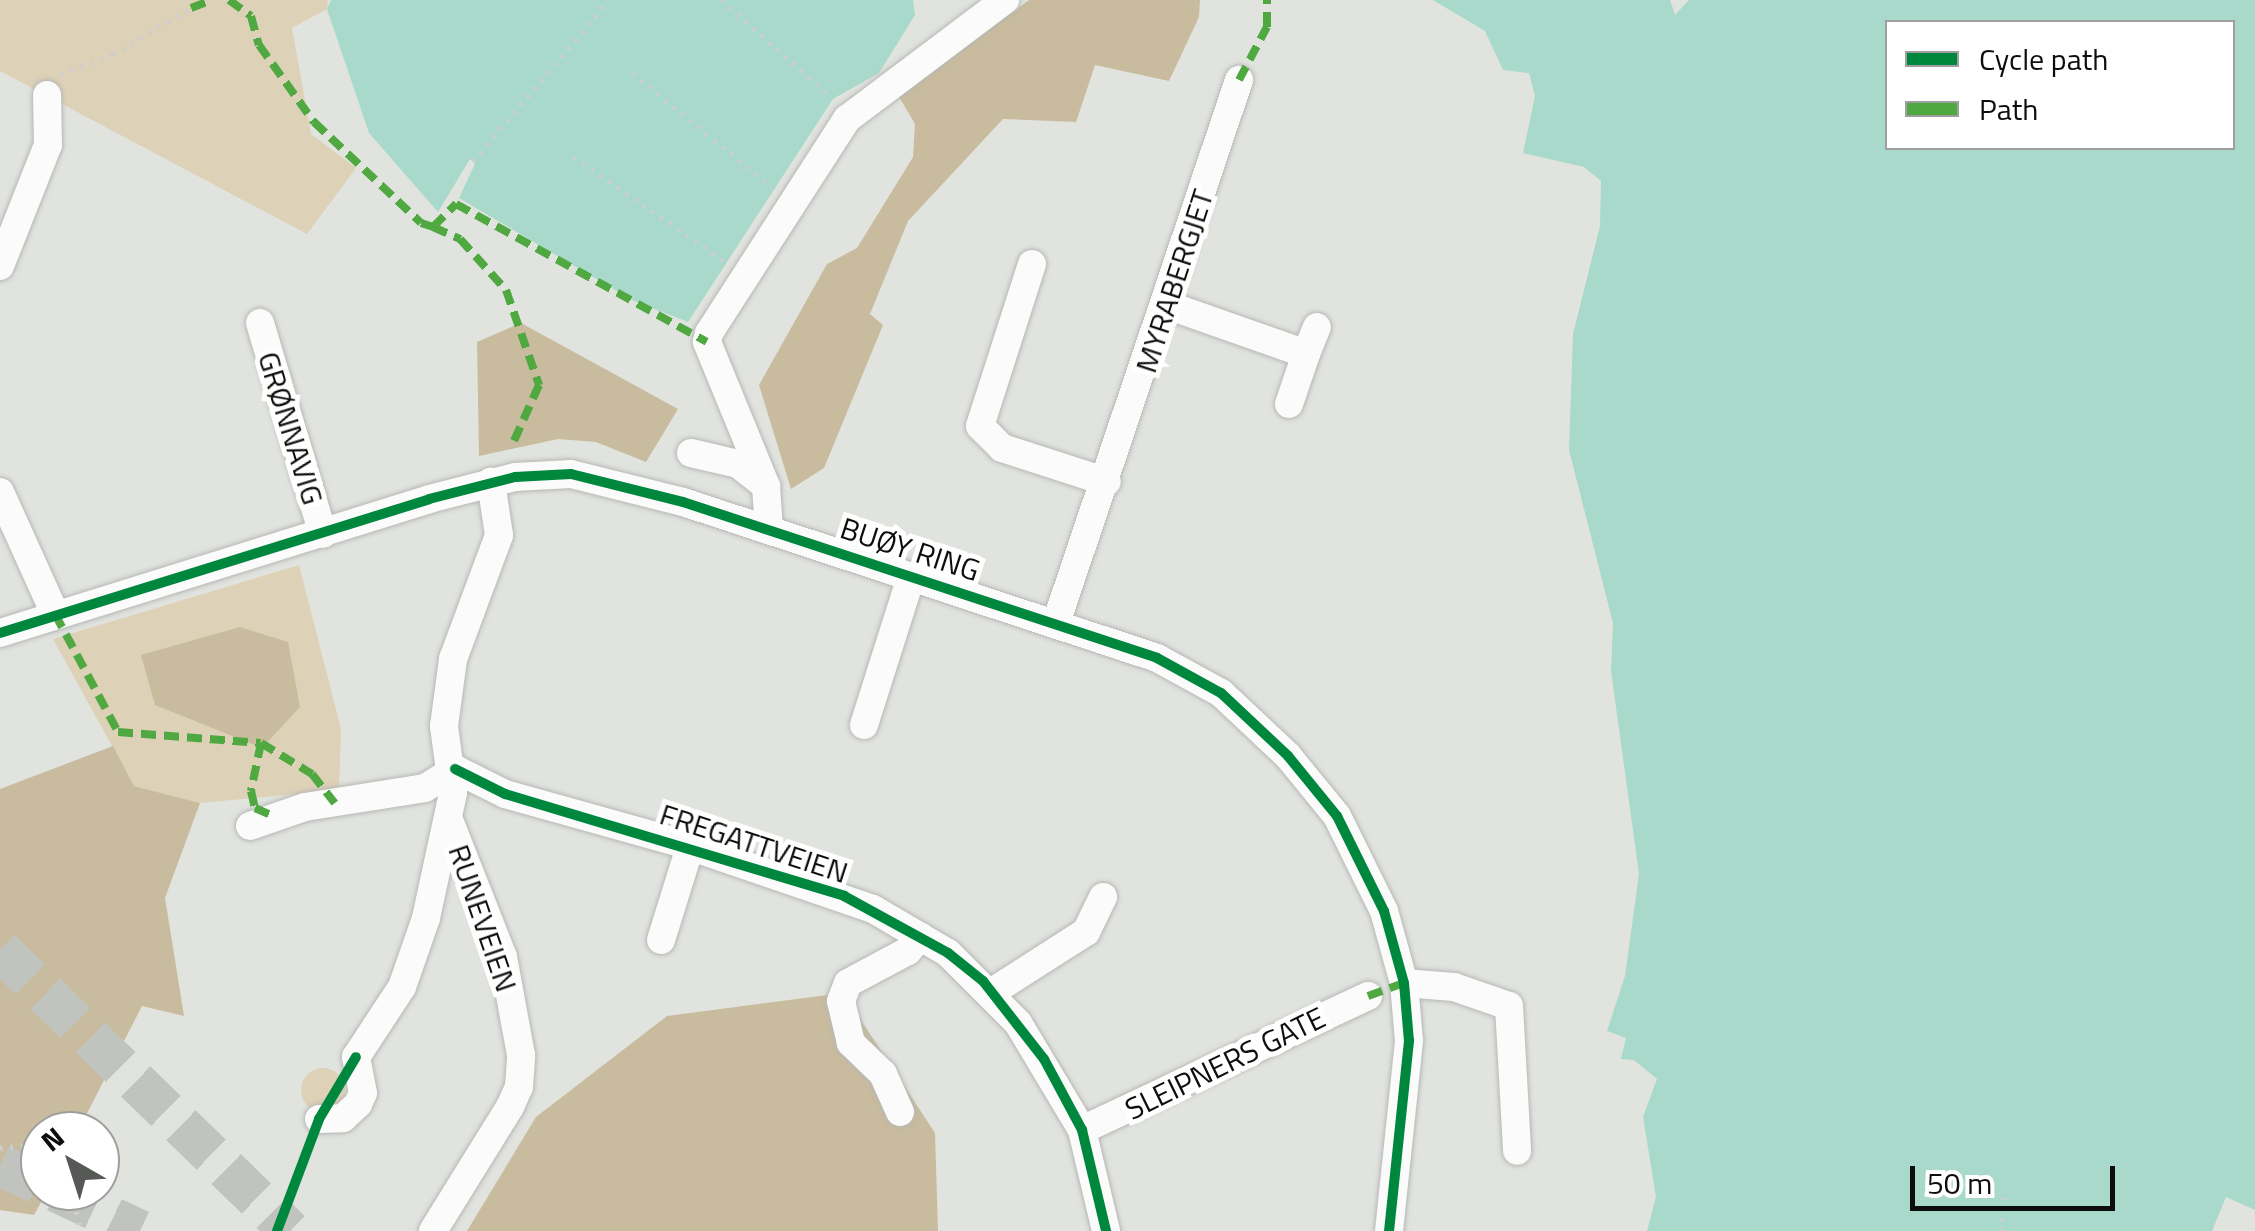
<!DOCTYPE html>
<meta charset="utf-8">
<style>
body{margin:0}
#map{position:relative;width:2255px;height:1231px;overflow:hidden;background:#e1e3df;font-family:"Titillium Web",sans-serif}
div>[style]{position:absolute}
.green>*{inset:0;background:#ddd1b7}
.round{border-radius:50%}
.forest>*{inset:0;background:#c9bb9e}
.water>*{inset:0;background:#a8d9cb}
.highway-tunnel>*{height:42px;margin-top:-21px;transform-origin:0;background:repeating-linear-gradient(90deg,#c1c3bf 0 42px,transparent 0 63px)}
.path>*{height:5px;margin-top:-2.5px;transform-origin:0;background:repeating-linear-gradient(90deg,#cdcecd 0 2.5px,transparent 0 10.5px)}
.roads{filter:drop-shadow(0 0 2px #b6b8b5) drop-shadow(0 0 2px #b6b8b5)}
.minor>*{height:28px;margin:-14px;padding:0 14px;transform-origin:14px;border-radius:14px;background:#fafbfa}
.quiet>*{height:8px;margin-top:-4px;transform-origin:0;background:repeating-linear-gradient(90deg,#50a841 0 15px,transparent 0 23px)}
.cycleway>*{height:10px;margin:-5px;padding:0 5px;transform-origin:5px;border-radius:5px;background:#00873e}
span{translate:-50% -50%;white-space:nowrap;text-align:center;line-height:1.15;-webkit-text-stroke:10px #fff;paint-order:stroke}
.street-label{font-size:30px;color:#0d0e0c}
.legend{position:absolute;left:1885px;top:20px;width:350px;height:130px;box-sizing:border-box;background:#fff;border:2px solid #9e9f9e;margin:0;padding:12px 18px;list-style:none;font-size:30px;color:#0d0e0c}
.legend li{display:flex;align-items:center;gap:20px;height:50px}
.legend b{width:50px;border:2px solid #9e9f9e}
.north{position:absolute;left:20px;top:1111px;width:100px;height:100px;box-sizing:border-box;background:#fff;border:2px solid #9e9f9e;border-radius:50%;rotate:321deg;font-size:28px;font-weight:700;line-height:40px;text-align:center;color:#0d0e0c}
.north::after{content:'';display:block;margin:auto;width:35px;height:45px;background:#575956;clip-path:polygon(50% 0,100% 100%,50% 72%,0 100%)}
.scale{position:absolute;left:1910px;top:1166px;width:205px;height:45px;box-sizing:border-box;border:5px solid #0d0e0c;border-top:0;padding-left:12px;font-size:30px;line-height:35px;white-space:nowrap;color:#0d0e0c;-webkit-text-stroke:8px #fff;paint-order:stroke}
</style>
<div id="map">
<div class="green">
<i style="clip-path:polygon(0 0,328px 0,327px 9px,292px 28px,311px 134px,356px 168px,307px 234px,0 71px)"></i>
<i style="clip-path:polygon(299px 565px,341px 729px,339px 790px,200px 803px,134px 786px,53px 639px)"></i>
<i class="round" style="left:301px;top:1068px;width:44px;height:44px"></i>
</div>
<div class="forest">
<i style="clip-path:polygon(1029px 0,1200px 0,1199px 17px,1169px 81px,1095px 65px,1076px 122px,1003px 119px,908px 221px,870px 314px,883px 325px,824px 468px,791px 489px,759px 385px,827px 264px,857px 248px,913px 157px,915px 124px,898px 95px)"></i>
<i style="clip-path:polygon(521px 323px,678px 409px,646px 462px,596px 442px,558px 439px,479px 456px,477px 342px)"></i>
<i style="clip-path:polygon(240px 627px,288px 642px,300px 707px,262px 748px,155px 705px,141px 655px)"></i>
<i style="clip-path:polygon(113px 746px,134px 786px,200px 803px,165px 898px,184px 1016px,142px 1006px,78px 1131px,40px 1131px,40px 1191px,47px 1191px,34px 1215px,0 1210px,0 789px)"></i>
<i style="clip-path:polygon(843px 993px,935px 1133px,938px 1231px,467px 1231px,536px 1117px,667px 1016px)"></i>
</div>
<div class="water">
<i style="clip-path:polygon(331px 0,913px 0,915px 15px,879px 73px,833px 99px,688px 322px,634px 301px,459px 198px,475px 164px,470px 159px,438px 212px,369px 133px,327px 9px)"></i>
<i style="clip-path:polygon(evenodd,1433px 0,1670px 0,1675px 15px,1689px 0,2255px 0,2255px 1210px,2226px 1197px,2212px 1231px,1647px 1231px,1656px 1197px,1643px 1117px,1657px 1079px,1634px 1060px,1621px 1059px,1626px 1038px,1607px 1031px,1625px 976px,1639px 874px,1611px 671px,1613px 623px,1569px 450px,1573px 334px,1600px 226px,1601px 181px,1584px 167px,1523px 153px,1535px 96px,1529px 73px,1503px 70px,1485px 31px,1433px 0,2232px 22px,2232px 148px,1888px 148px,1888px 22px,2232px 22px)"></i>
</div>
<div class="highway-tunnel">
<i style="left:0;top:950px;width:404px;rotate:44.1deg"></i>
<i style="left:0;top:1165px;width:44px;rotate:25.4deg"></i>
<i style="left:56px;top:1191px;width:93px;rotate:25.5deg"></i>
</div>
<div class="path">
<i style="left:722px;top:0;width:146px;rotate:41.7deg"></i>
<i style="left:633px;top:73px;width:179px;rotate:39.6deg"></i>
<i style="left:61px;top:74px;width:56px;rotate:-21deg"></i>
<i style="left:113px;top:54px;width:91px;rotate:-30.5deg"></i>
<i style="left:574px;top:157px;width:183px;rotate:34.7deg"></i>
<i style="left:473px;top:161px;width:211px;rotate:-49.8deg"></i>
<i style="left:0;top:1148px;width:40px;rotate:-5.7deg"></i>
<i style="left:73px;top:1191px;width:41px;rotate:80.1deg"></i>
<i style="left:2001px;top:1231px;width:39px;rotate:-83deg"></i>
</div>
<div class="roads">
<div class="minor">
<i style="left:1032px;top:264px;width:170px;rotate:107.8deg"></i>
<i style="left:980px;top:426px;width:31px;rotate:45deg"></i>
<i style="left:1002px;top:448px;width:110px;rotate:17.9deg"></i>
<i style="left:0;top:266px;width:130px;rotate:-68.4deg"></i>
<i style="left:48px;top:145px;width:50px;rotate:-91.1deg"></i>
<i style="left:1167px;top:305px;width:147px;rotate:19.4deg"></i>
<i style="left:1306px;top:354px;width:29px;rotate:-68deg"></i>
<i style="left:260px;top:323px;width:220px;rotate:73.4deg"></i>
<i style="left:1289px;top:404px;width:53px;rotate:-71.2deg"></i>
<i style="left:691px;top:453px;width:48px;rotate:13.2deg"></i>
<i style="left:738px;top:464px;width:36px;rotate:38deg"></i>
<i style="left:0;top:492px;width:134px;rotate:65.7deg"></i>
<i style="left:769px;top:530px;width:44px;rotate:-93.9deg"></i>
<i style="left:766px;top:486px;width:156px;rotate:-112.3deg"></i>
<i style="left:707px;top:342px;width:9px;rotate:-77deg"></i>
<i style="left:709px;top:333px;width:255px;rotate:-57.2deg"></i>
<i style="left:847px;top:119px;width:198px;rotate:-37deg"></i>
<i style="left:1057px;top:620px;width:570px;rotate:-71.37deg"></i>
<i style="left:0;top:633px;width:449px;rotate:-17.3deg"></i>
<i style="left:429px;top:499px;width:89px;rotate:-14.3deg"></i>
<i style="left:515px;top:477px;width:56px;rotate:-3.1deg"></i>
<i style="left:571px;top:474px;width:115px;rotate:14deg"></i>
<i style="left:683px;top:502px;width:499px;rotate:18.2deg"></i>
<i style="left:1157px;top:658px;width:73px;rotate:28.7deg"></i>
<i style="left:1221px;top:693px;width:92px;rotate:43.2deg"></i>
<i style="left:1288px;top:756px;width:77px;rotate:50.8deg"></i>
<i style="left:1337px;top:816px;width:106px;rotate:63.7deg"></i>
<i style="left:1384px;top:911px;width:75px;rotate:74.5deg"></i>
<i style="left:1404px;top:983px;width:58px;rotate:85.1deg"></i>
<i style="left:1409px;top:1041px;width:191px;rotate:96deg"></i>
<i style="left:864px;top:725px;width:155px;rotate:-72.4deg"></i>
<i style="left:250px;top:826px;width:58px;rotate:-19.1deg"></i>
<i style="left:305px;top:807px;width:121px;rotate:-9deg"></i>
<i style="left:425px;top:788px;width:36px;rotate:-32deg"></i>
<i style="left:455px;top:769px;width:56px;rotate:26.6deg"></i>
<i style="left:505px;top:794px;width:182px;rotate:15.6deg"></i>
<i style="left:680px;top:843px;width:204px;rotate:18.9deg"></i>
<i style="left:873px;top:909px;width:87px;rotate:30.4deg"></i>
<i style="left:948px;top:953px;width:99px;rotate:45deg"></i>
<i style="left:1018px;top:1023px;width:125px;rotate:59.1deg"></i>
<i style="left:1082px;top:1130px;width:104px;rotate:76.6deg"></i>
<i style="left:661px;top:940px;width:97px;rotate:-72.7deg"></i>
<i style="left:1404px;top:983px;width:50px;rotate:4.6deg"></i>
<i style="left:1454px;top:987px;width:58px;rotate:19.1deg"></i>
<i style="left:1509px;top:1006px;width:145px;rotate:86.8deg"></i>
<i style="left:992px;top:992px;width:112px;rotate:-32.6deg"></i>
<i style="left:1086px;top:932px;width:39px;rotate:-64deg"></i>
<i style="left:900px;top:1112px;width:42px;rotate:-114.1deg"></i>
<i style="left:883px;top:1074px;width:45px;rotate:-135.9deg"></i>
<i style="left:851px;top:1043px;width:43px;rotate:-103.4deg"></i>
<i style="left:841px;top:1001px;width:19px;rotate:-69deg"></i>
<i style="left:848px;top:983px;width:68px;rotate:-28.1deg"></i>
<i style="left:908px;top:951px;width:19px;rotate:-51deg"></i>
<i style="left:319px;top:1119px;width:24px;rotate:-2deg"></i>
<i style="left:343px;top:1118px;width:21px;rotate:-43deg"></i>
<i style="left:358px;top:1104px;width:12px;rotate:-66deg"></i>
<i style="left:363px;top:1093px;width:37px;rotate:-101deg"></i>
<i style="left:356px;top:1057px;width:84px;rotate:-56.7deg"></i>
<i style="left:402px;top:987px;width:73px;rotate:-70.8deg"></i>
<i style="left:426px;top:918px;width:128px;rotate:-77.8deg"></i>
<i style="left:453px;top:793px;width:68px;rotate:-97.7deg"></i>
<i style="left:444px;top:726px;width:68px;rotate:-82.3deg"></i>
<i style="left:453px;top:659px;width:132px;rotate:-69.6deg"></i>
<i style="left:499px;top:535px;width:54px;rotate:-98.6deg"></i>
<i style="left:1082px;top:1130px;width:316px;rotate:-25.1deg"></i>
<i style="left:433px;top:1231px;width:146px;rotate:-58.2deg"></i>
<i style="left:510px;top:1107px;width:22px;rotate:-66deg"></i>
<i style="left:519px;top:1087px;width:32px;rotate:-86deg"></i>
<i style="left:521px;top:1055px;width:100px;rotate:-100.4deg"></i>
<i style="left:503px;top:957px;width:147px;rotate:-111.5deg"></i>
</div>
</div>
<div class="quiet">
<i style="left:229px;top:0;width:27px;rotate:36deg"></i>
<i style="left:251px;top:16px;width:30px;rotate:75deg"></i>
<i style="left:259px;top:45px;width:95px;rotate:54.5deg"></i>
<i style="left:314px;top:122px;width:147px;rotate:43.3deg"></i>
<i style="left:421px;top:223px;width:13px;rotate:18deg"></i>
<i style="left:433px;top:227px;width:33px;rotate:-45deg"></i>
<i style="left:456px;top:204px;width:286px;rotate:28.8deg"></i>
<i style="left:191px;top:8px;width:22px;rotate:-21deg"></i>
<i style="left:1239px;top:80px;width:60px;rotate:-62.2deg"></i>
<i style="left:1267px;top:27px;width:27px;rotate:-90deg"></i>
<i style="left:433px;top:227px;width:30px;rotate:24deg"></i>
<i style="left:460px;top:239px;width:69px;rotate:48deg"></i>
<i style="left:506px;top:290px;width:101px;rotate:70.8deg"></i>
<i style="left:539px;top:385px;width:64px;rotate:114.1deg"></i>
<i style="left:55px;top:614px;width:134px;rotate:61.9deg"></i>
<i style="left:118px;top:732px;width:143px;rotate:4.4deg"></i>
<i style="left:261px;top:743px;width:60px;rotate:31.3deg"></i>
<i style="left:312px;top:774px;width:37px;rotate:52deg"></i>
<i style="left:261px;top:743px;width:49px;rotate:101.8deg"></i>
<i style="left:251px;top:791px;width:17px;rotate:77deg"></i>
<i style="left:255px;top:808px;width:17px;rotate:24deg"></i>
<i style="left:1368px;top:996px;width:38px;rotate:-20deg"></i>
</div>
<div class="cycleway">
<i style="left:0;top:633px;width:449px;rotate:-17.3deg"></i>
<i style="left:429px;top:499px;width:89px;rotate:-14.3deg"></i>
<i style="left:515px;top:477px;width:56px;rotate:-3.1deg"></i>
<i style="left:571px;top:474px;width:115px;rotate:14deg"></i>
<i style="left:683px;top:502px;width:499px;rotate:18.2deg"></i>
<i style="left:1157px;top:658px;width:73px;rotate:28.7deg"></i>
<i style="left:1221px;top:693px;width:92px;rotate:43.2deg"></i>
<i style="left:1288px;top:756px;width:77px;rotate:50.8deg"></i>
<i style="left:1337px;top:816px;width:106px;rotate:63.7deg"></i>
<i style="left:1384px;top:911px;width:75px;rotate:74.5deg"></i>
<i style="left:1404px;top:983px;width:58px;rotate:85.1deg"></i>
<i style="left:1409px;top:1041px;width:191px;rotate:96deg"></i>
<i style="left:455px;top:769px;width:56px;rotate:26.6deg"></i>
<i style="left:505px;top:794px;width:354px;rotate:16.7deg"></i>
<i style="left:844px;top:896px;width:119px;rotate:28.7deg"></i>
<i style="left:948px;top:953px;width:45px;rotate:38.7deg"></i>
<i style="left:983px;top:981px;width:99px;rotate:52deg"></i>
<i style="left:1044px;top:1059px;width:81px;rotate:61.8deg"></i>
<i style="left:1082px;top:1130px;width:104px;rotate:76.6deg"></i>
<i style="left:277px;top:1231px;width:120px;rotate:-69.4deg"></i>
<i style="left:319px;top:1119px;width:72px;rotate:-59.2deg"></i>
</div>
<div class="street-label">
<span style="left:1174px;top:281px;rotate:-72deg">MYRABERGJET</span>
<span style="left:291px;top:428px;rotate:73deg">GRØNNAVIG</span>
<span style="left:910px;top:549px;rotate:18deg">BUØY RING</span>
<span style="left:754px;top:843px;rotate:18deg">FREGATTVEIEN</span>
<span style="left:483px;top:918px;rotate:71deg">RUNEVEIEN</span>
<span style="left:1225px;top:1063px;rotate:-26deg">SLEIPNERS GATE</span>
</div>
<ul class="legend">
<li><b style="height:12px;background:#00873e"></b>Cycle path</li>
<li><b style="height:12px;background:#50a841"></b>Path</li>
</ul>
<div class="north">N</div>
<div class="scale">50 m</div>
</div>
